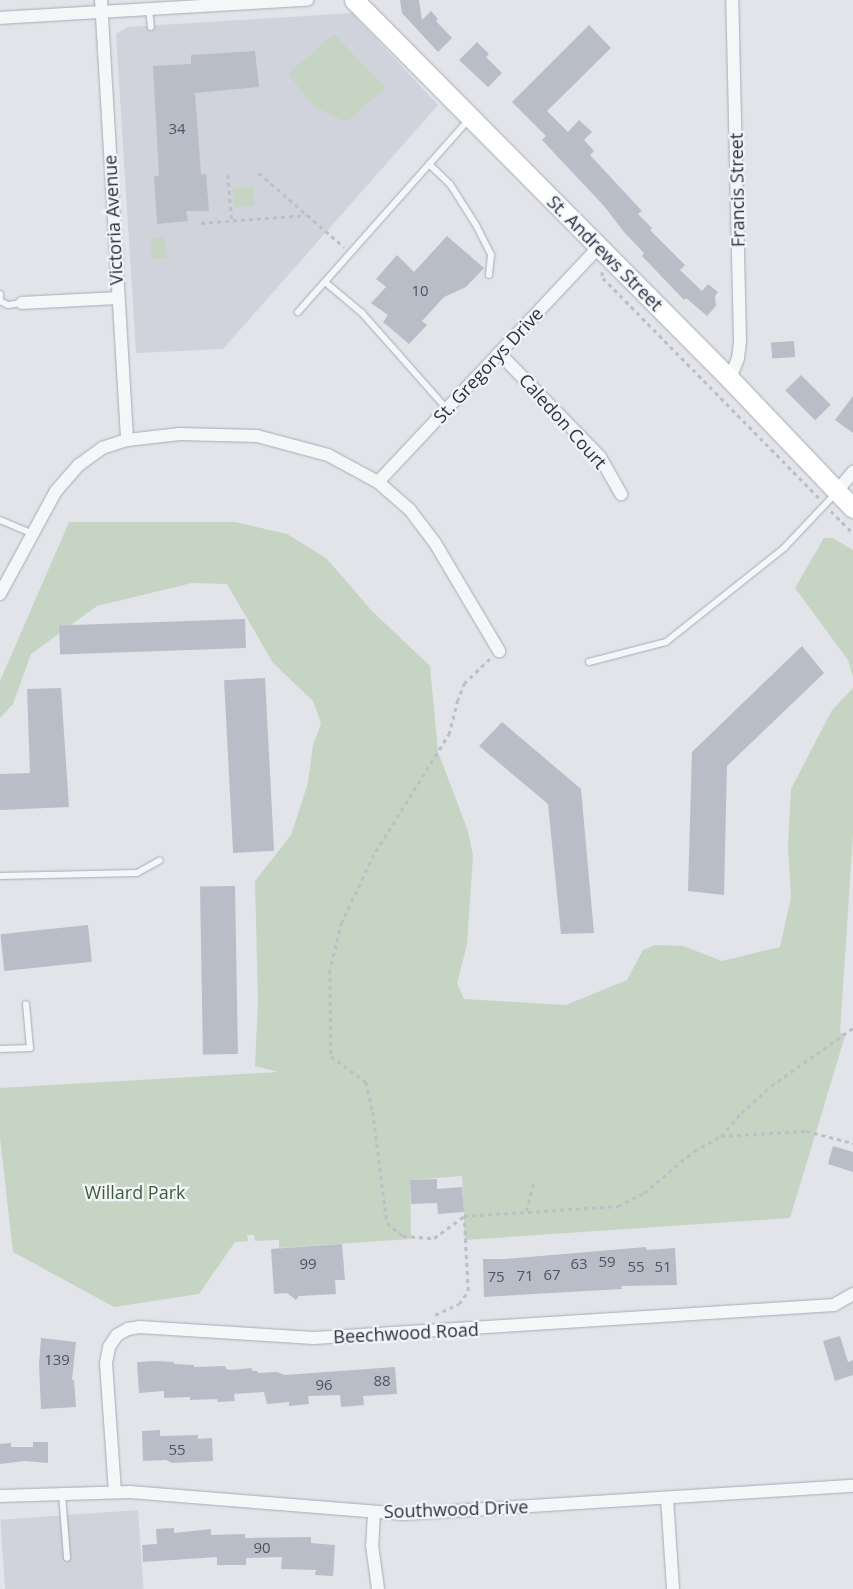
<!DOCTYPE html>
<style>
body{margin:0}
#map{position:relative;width:853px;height:1589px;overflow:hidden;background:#e2e4ea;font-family:"Open Sans",sans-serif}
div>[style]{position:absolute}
.built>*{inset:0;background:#d0d3dc;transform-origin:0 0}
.green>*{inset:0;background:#c6d4c3;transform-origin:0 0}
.building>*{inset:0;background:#b9bdc7;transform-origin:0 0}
.path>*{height:2.5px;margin-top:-1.25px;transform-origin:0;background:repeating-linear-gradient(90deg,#bcbfc5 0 4px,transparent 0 8px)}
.roads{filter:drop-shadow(0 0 1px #a7abb4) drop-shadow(0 0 1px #a7abb4)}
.service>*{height:6px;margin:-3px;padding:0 3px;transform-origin:3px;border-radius:3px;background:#f5f6f8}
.minor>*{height:12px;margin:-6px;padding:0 6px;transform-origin:6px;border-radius:6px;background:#f5f6f8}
.secondary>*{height:19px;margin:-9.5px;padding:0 9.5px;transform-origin:9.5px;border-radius:9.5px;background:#fff}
span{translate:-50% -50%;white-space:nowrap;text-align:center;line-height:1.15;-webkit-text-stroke:4.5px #f2f4f8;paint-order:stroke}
.number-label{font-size:15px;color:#4e5463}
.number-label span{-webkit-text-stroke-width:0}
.street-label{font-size:18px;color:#2a3142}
.park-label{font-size:18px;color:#3b5d38}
</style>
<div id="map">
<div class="built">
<i style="clip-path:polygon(352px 13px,438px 105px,223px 349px,136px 353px,116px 34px,128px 27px)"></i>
<i style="left:138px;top:1510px;width:79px;height:138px;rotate:86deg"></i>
</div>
<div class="green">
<i style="clip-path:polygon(334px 34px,386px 88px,346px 122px,315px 107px,288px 74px)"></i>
<i style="left:253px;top:187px;width:19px;height:20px;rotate:87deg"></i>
<i style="left:165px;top:237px;width:21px;height:15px;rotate:85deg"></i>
<i style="clip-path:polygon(69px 522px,235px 522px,287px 534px,326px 558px,373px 612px,430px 666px,438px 752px,468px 831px,473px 856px,467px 945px,457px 983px,464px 999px,566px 1005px,627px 980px,643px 950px,655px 945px,683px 946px,722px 961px,780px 947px,791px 897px,788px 845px,791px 789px,832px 710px,853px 688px,853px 835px,840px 1033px,846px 1033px,790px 1218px,465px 1240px,462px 1176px,410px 1180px,411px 1239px,279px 1248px,279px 1240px,255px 1241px,254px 1235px,247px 1235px,248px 1241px,235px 1242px,199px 1294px,114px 1307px,13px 1252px,0 1138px,0 1088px,278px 1072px,255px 1066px,258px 1002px,255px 881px,291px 835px,308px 783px,313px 745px,321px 723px,313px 701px,273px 663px,227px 584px,192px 583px,97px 606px,31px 654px,13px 704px,0 718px,0 681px)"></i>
<i style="clip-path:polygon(824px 538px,833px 538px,853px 550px,853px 677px,848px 660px,795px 588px)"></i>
</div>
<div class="building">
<i style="clip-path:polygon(400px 0,419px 0,422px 20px,431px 11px,438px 19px,436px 21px,452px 38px,438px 52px,402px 13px)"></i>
<i style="clip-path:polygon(589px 25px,611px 48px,547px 111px,568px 132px,579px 120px,592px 132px,584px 140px,594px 151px,590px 155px,642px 211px,638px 214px,652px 228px,650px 230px,685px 265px,680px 270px,702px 291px,708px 284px,718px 292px,715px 296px,716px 306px,707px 316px,686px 298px,684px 300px,642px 256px,644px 253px,624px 232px,604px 206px,542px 140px,546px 136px,512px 102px)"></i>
<i style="clip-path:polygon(477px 42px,489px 54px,486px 57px,502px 73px,488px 87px,459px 60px)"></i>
<i style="clip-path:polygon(255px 51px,259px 87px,195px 93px,201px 174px,206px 174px,209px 211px,186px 211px,188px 221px,157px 224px,154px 176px,159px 176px,153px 66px,191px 64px,191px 55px)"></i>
<i style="clip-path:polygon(447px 236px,484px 268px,466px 287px,444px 297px,422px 321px,427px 325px,409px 344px,383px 322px,388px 315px,371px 303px,386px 287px,376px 279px,397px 255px,414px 272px)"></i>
<i style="left:794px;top:341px;width:16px;height:23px;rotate:86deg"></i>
<i style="left:801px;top:375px;width:42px;height:22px;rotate:45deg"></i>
<i style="clip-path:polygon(853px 396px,853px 433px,835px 420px)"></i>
<i style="left:245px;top:619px;width:29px;height:186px;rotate:88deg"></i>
<i style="clip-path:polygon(802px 646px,824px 673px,727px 766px,724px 895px,688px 891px,692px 752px)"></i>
<i style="left:265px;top:678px;width:173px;height:41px;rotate:87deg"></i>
<i style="clip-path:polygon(61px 688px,69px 807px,0 810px,0 774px,30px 773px,27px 689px)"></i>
<i style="clip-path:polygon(502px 722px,581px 789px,594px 933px,561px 934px,548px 804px,479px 746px)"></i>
<i style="left:235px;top:886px;width:168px;height:35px;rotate:89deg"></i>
<i style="left:88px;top:925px;width:37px;height:88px;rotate:84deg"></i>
<i style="clip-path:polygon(833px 1146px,853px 1152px,853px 1172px,828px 1164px)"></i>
<i style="clip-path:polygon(437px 1179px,437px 1189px,462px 1187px,464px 1212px,438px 1214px,437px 1203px,411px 1204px,410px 1180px)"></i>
<i style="clip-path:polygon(342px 1244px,345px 1280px,335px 1280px,336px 1294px,299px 1296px,296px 1300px,287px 1293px,274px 1294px,271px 1249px)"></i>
<i style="clip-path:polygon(646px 1247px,647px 1250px,675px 1248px,677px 1285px,621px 1286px,622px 1289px,484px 1297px,483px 1259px,505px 1259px)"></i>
<i style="clip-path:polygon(840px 1336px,848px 1362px,853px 1360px,853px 1375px,835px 1381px,823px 1341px)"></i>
<i style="clip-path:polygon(41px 1338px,76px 1342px,72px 1380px,74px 1380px,76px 1407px,41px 1409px,39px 1365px)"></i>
<i style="clip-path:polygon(156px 1361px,174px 1362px,174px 1364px,194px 1365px,194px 1367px,225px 1366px,226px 1369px,232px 1370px,252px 1368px,252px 1371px,258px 1371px,258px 1373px,277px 1372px,284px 1375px,395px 1367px,397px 1394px,363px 1396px,364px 1405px,341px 1407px,340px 1395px,308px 1396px,309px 1404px,289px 1406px,289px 1402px,267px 1404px,264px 1392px,234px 1394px,235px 1401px,218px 1402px,217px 1399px,190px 1400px,190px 1397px,164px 1398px,164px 1391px,139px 1393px,137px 1362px)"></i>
<i style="clip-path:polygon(160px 1430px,160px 1436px,198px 1435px,198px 1439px,212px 1438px,213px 1461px,172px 1463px,166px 1460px,143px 1461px,142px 1431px)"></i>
<i style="clip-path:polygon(33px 1442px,48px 1442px,48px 1463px,25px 1461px,0 1464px,0 1444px,11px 1443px,11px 1447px,33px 1447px)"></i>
<i style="clip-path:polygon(174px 1528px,174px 1533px,211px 1529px,211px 1535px,245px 1534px,245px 1538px,311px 1537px,311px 1543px,335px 1545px,333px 1576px,315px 1575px,316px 1570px,281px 1569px,282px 1557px,246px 1558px,246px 1565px,217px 1565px,217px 1557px,143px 1562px,142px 1545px,157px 1544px,156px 1529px)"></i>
</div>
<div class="path">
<i style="left:259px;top:173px;width:113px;rotate:41deg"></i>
<i style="left:228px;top:175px;width:46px;rotate:85deg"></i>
<i style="left:201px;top:223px;width:106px;rotate:-4.3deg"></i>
<i style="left:602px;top:272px;width:6px;rotate:81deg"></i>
<i style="left:603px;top:278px;width:308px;rotate:45.5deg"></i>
<i style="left:831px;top:511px;width:31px;rotate:45deg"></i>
<i style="left:490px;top:659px;width:35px;rotate:136deg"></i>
<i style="left:465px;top:683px;width:18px;rotate:112deg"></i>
<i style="left:458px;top:700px;width:34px;rotate:104deg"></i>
<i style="left:450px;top:733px;width:144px;rotate:121.9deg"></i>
<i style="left:374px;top:855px;width:74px;rotate:115.5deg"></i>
<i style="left:342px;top:922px;width:49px;rotate:104deg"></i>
<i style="left:330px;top:970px;width:86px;rotate:89.3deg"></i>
<i style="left:331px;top:1056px;width:44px;rotate:36.6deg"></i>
<i style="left:366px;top:1082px;width:31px;rotate:77deg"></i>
<i style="left:373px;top:1112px;width:112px;rotate:82.8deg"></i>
<i style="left:387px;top:1223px;width:21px;rotate:39deg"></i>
<i style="left:403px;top:1236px;width:31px;rotate:4deg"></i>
<i style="left:434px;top:1238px;width:37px;rotate:-36deg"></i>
<i style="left:464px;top:1216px;width:154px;rotate:-3.7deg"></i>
<i style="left:618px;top:1206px;width:29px;rotate:-27deg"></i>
<i style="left:644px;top:1193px;width:65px;rotate:-40deg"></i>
<i style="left:694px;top:1151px;width:31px;rotate:-29deg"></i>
<i style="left:721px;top:1136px;width:85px;rotate:-3.4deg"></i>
<i style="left:806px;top:1131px;width:49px;rotate:14.3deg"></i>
<i style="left:721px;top:1136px;width:30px;rotate:-49deg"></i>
<i style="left:741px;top:1113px;width:40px;rotate:-42deg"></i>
<i style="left:771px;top:1086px;width:100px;rotate:-35.3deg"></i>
<i style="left:526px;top:1211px;width:28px;rotate:-75deg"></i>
<i style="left:435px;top:1315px;width:26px;rotate:-25deg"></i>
<i style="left:459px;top:1304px;width:16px;rotate:-55deg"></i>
<i style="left:468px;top:1291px;width:75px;rotate:-93.1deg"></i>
</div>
<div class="roads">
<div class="service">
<i style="left:149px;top:9px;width:18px;rotate:84deg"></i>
<i style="left:429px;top:164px;width:29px;rotate:44deg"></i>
<i style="left:450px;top:184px;width:49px;rotate:57.6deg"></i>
<i style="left:476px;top:225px;width:34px;rotate:63deg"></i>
<i style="left:491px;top:255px;width:20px;rotate:96deg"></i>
<i style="left:325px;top:282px;width:48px;rotate:40deg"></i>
<i style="left:362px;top:313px;width:128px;rotate:48.5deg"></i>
<i style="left:0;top:294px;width:7px;rotate:90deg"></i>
<i style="left:0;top:301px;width:9px;rotate:27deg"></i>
<i style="left:8px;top:305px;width:14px;rotate:-8deg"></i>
<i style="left:298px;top:312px;width:259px;rotate:-48.4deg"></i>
<i style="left:0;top:520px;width:36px;rotate:23deg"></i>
<i style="left:589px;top:662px;width:80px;rotate:-14.6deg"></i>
<i style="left:666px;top:642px;width:151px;rotate:-38.5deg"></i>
<i style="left:784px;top:548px;width:76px;rotate:-46.6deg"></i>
<i style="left:0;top:876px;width:137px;rotate:-1.3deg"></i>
<i style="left:137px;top:873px;width:26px;rotate:-29deg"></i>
<i style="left:0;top:1049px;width:30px;rotate:-2deg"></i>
<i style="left:30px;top:1048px;width:44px;rotate:-95.2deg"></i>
<i style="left:62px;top:1494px;width:64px;rotate:85.5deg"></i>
</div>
<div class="minor">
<i style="left:101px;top:0;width:441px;rotate:86.6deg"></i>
<i style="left:0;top:18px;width:308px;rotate:-3.4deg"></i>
<i style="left:22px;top:303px;width:95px;rotate:-3deg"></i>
<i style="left:499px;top:353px;width:145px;rotate:45.8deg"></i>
<i style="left:600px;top:457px;width:43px;rotate:60.4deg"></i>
<i style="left:730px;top:379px;width:22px;rotate:-69deg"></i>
<i style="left:738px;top:358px;width:17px;rotate:-83deg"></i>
<i style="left:740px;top:341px;width:341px;rotate:-91.3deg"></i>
<i style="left:378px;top:482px;width:323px;rotate:-46.8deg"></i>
<i style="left:837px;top:491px;width:25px;rotate:-50deg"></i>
<i style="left:0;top:594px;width:117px;rotate:-61.5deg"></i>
<i style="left:56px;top:491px;width:35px;rotate:-49deg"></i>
<i style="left:79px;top:465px;width:29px;rotate:-36deg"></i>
<i style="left:102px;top:448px;width:26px;rotate:-18deg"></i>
<i style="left:127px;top:440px;width:53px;rotate:-6.5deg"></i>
<i style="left:180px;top:434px;width:77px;rotate:1.5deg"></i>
<i style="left:257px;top:436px;width:73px;rotate:15deg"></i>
<i style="left:328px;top:455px;width:57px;rotate:28.4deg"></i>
<i style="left:378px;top:482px;width:43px;rotate:41.2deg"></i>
<i style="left:410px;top:510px;width:41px;rotate:52.9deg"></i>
<i style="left:435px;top:543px;width:126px;rotate:59.3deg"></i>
<i style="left:115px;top:1492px;width:129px;rotate:-94deg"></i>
<i style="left:106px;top:1363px;width:16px;rotate:-79deg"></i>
<i style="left:109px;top:1347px;width:14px;rotate:-56deg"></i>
<i style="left:117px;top:1335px;width:13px;rotate:-29deg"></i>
<i style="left:128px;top:1329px;width:11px;rotate:-10deg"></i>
<i style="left:139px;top:1327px;width:175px;rotate:3.6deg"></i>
<i style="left:314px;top:1338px;width:521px;rotate:-3.63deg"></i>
<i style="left:834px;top:1305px;width:22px;rotate:-30deg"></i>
<i style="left:0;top:1496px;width:130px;rotate:-1.8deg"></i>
<i style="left:130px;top:1492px;width:275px;rotate:4.6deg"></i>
<i style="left:404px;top:1514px;width:450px;rotate:-3.6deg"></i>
<i style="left:667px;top:1498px;width:91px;rotate:86.2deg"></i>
<i style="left:374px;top:1512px;width:33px;rotate:93deg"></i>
<i style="left:372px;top:1545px;width:44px;rotate:82.2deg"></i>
</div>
<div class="secondary">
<i style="left:354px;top:0;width:534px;rotate:45.23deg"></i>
<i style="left:730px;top:379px;width:178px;rotate:46.4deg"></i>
</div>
</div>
<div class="number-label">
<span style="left:177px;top:129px">34</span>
<span style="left:420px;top:291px">10</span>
<span style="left:607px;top:1262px">59</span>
<span style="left:308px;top:1264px">99</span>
<span style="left:579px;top:1264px">63</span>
<span style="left:636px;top:1267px">55</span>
<span style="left:663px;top:1267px">51</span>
<span style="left:552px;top:1275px">67</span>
<span style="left:525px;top:1276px">71</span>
<span style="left:496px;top:1277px">75</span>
<span style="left:57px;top:1360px">139</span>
<span style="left:382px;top:1381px">88</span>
<span style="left:324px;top:1385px">96</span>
<span style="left:177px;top:1450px">55</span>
<span style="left:262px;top:1548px">90</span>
</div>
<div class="street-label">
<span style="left:737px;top:190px;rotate:-91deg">Francis Street</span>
<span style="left:113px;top:220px;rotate:-93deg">Victoria Avenue</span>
<span style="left:605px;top:253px;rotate:45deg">St. Andrews Street</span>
<span style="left:488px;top:365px;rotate:-47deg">St. Gregorys Drive</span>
<span style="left:563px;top:421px;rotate:48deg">Caledon Court</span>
<span style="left:406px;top:1333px;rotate:-3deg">Beechwood Road</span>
<span style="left:456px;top:1509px;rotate:-2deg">Southwood Drive</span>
</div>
<div class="park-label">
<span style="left:135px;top:1192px">Willard Park</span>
</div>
</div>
